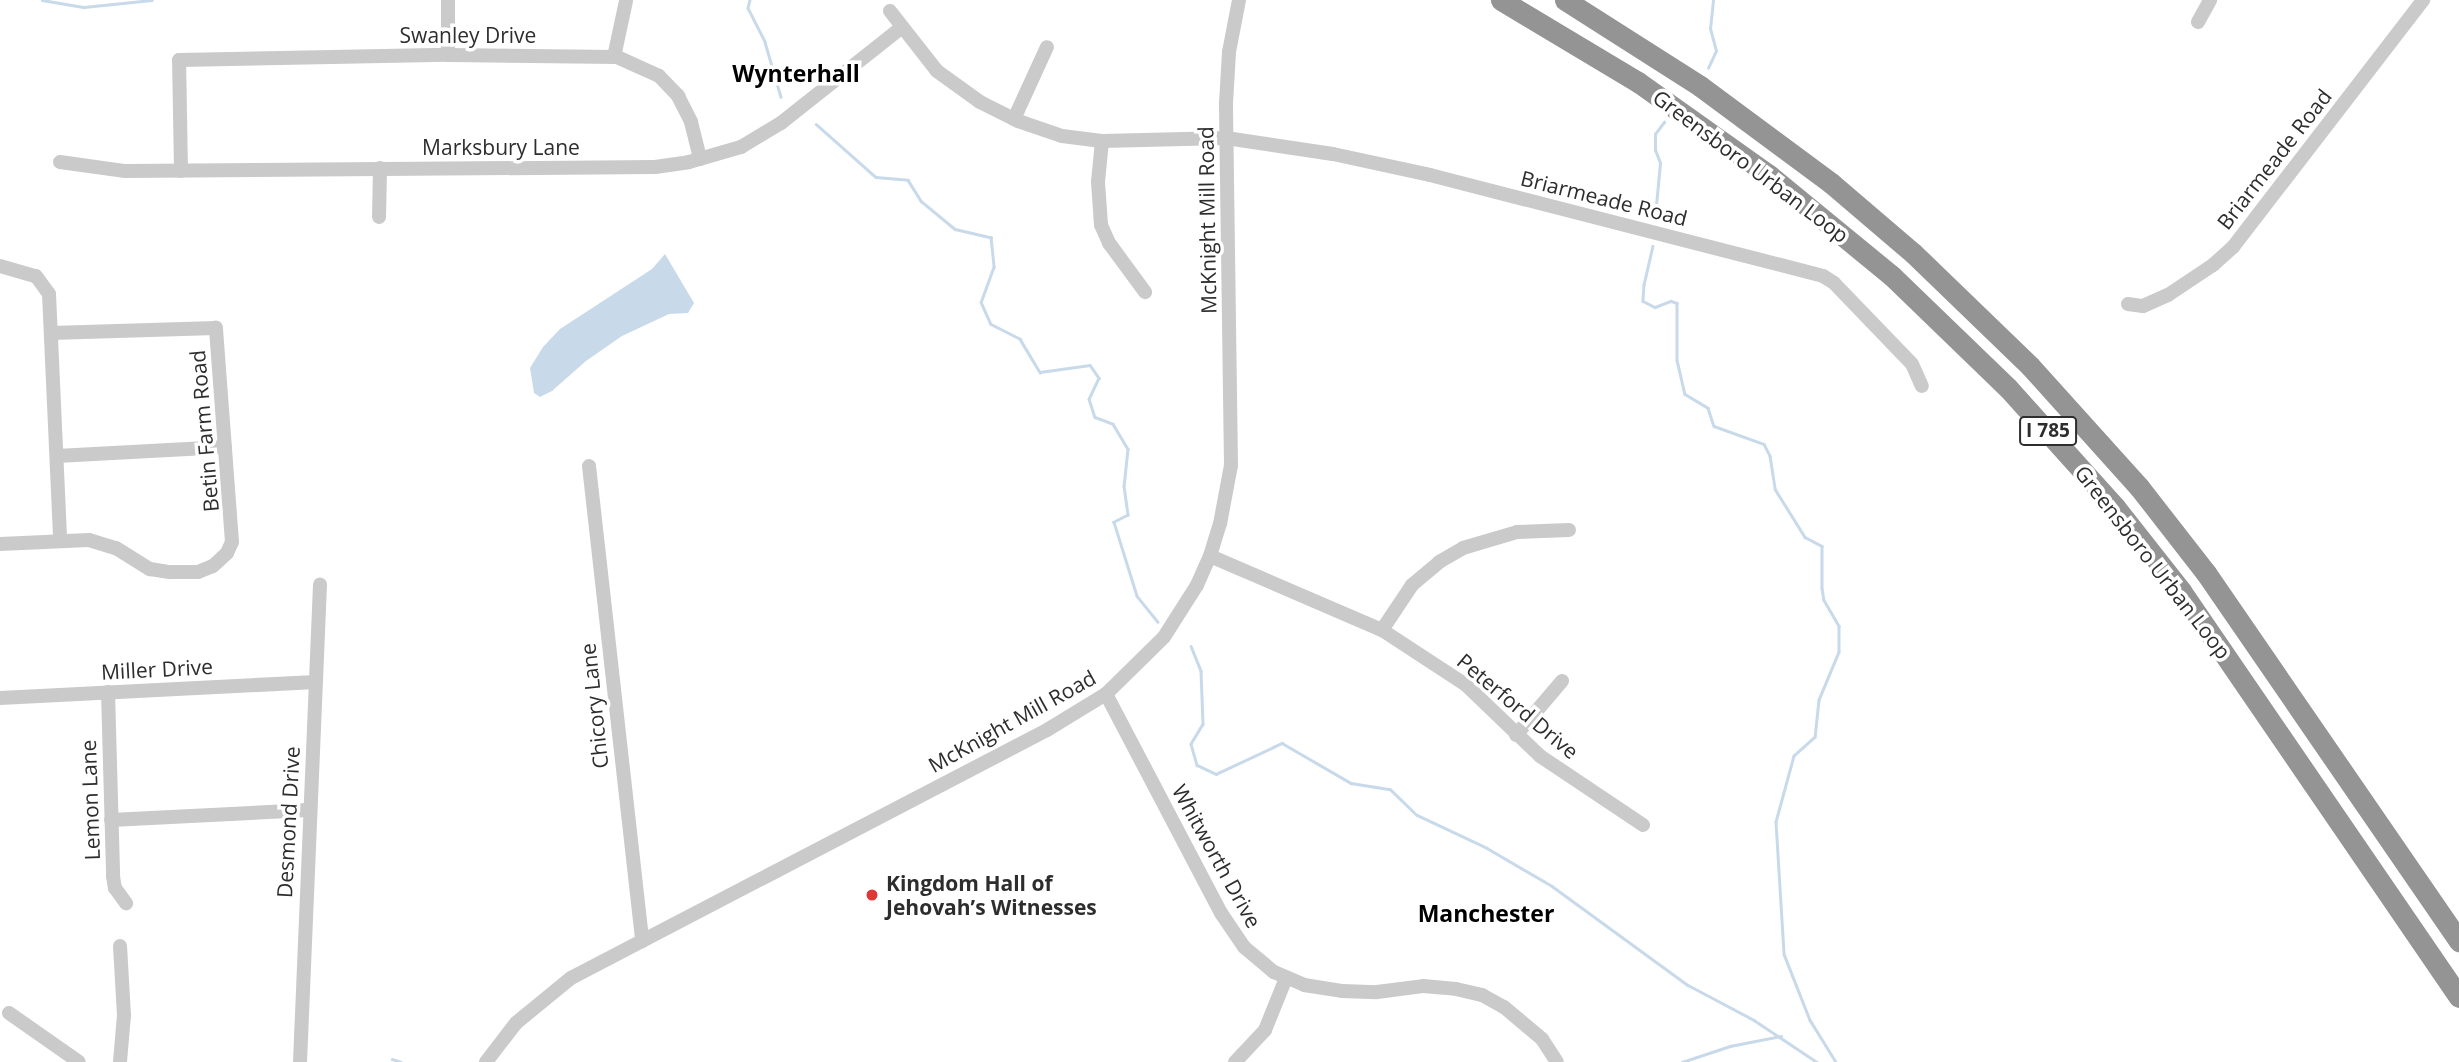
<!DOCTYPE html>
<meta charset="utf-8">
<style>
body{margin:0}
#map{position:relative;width:2459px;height:1062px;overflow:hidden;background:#fff;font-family:"Open Sans",sans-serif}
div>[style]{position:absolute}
.water>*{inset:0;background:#c8daea}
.stream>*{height:2.5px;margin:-1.25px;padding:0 1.25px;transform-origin:1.25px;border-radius:1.25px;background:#c8daea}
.minor>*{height:14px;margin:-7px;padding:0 7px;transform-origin:7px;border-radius:7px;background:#cacaca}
.highway>*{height:21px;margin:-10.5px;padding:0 10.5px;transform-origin:10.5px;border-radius:10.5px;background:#949494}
.dots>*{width:19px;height:19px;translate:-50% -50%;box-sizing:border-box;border:4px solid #fff;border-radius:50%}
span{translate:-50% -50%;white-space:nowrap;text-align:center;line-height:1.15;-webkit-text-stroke:7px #fff;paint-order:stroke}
.shield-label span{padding:2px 5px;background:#fff;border:2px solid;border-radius:5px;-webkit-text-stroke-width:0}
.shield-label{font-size:19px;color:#2d2d2d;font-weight:700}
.street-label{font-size:21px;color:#2d2d2d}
.poi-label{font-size:21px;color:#2d2d2d;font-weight:700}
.left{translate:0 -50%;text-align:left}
.neighbourhood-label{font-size:23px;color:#000;font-weight:700}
</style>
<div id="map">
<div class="water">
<i style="clip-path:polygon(665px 254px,694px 303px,688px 313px,669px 314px,622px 336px,586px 361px,552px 391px,540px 397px,534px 393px,530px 368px,543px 347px,560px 329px,652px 269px)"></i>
</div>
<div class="stream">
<i style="left:42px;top:0;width:43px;rotate:9.5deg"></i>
<i style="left:84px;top:7px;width:68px;rotate:-5.9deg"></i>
<i style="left:750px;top:0;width:8px;rotate:104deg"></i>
<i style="left:748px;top:8px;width:38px;rotate:63deg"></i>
<i style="left:765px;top:42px;width:57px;rotate:73.8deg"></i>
<i style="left:1708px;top:68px;width:19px;rotate:-65deg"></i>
<i style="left:1716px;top:51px;width:23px;rotate:-105deg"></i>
<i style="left:1710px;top:29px;width:29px;rotate:-84deg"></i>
<i style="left:816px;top:124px;width:80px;rotate:41.5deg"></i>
<i style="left:876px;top:177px;width:32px;rotate:5deg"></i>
<i style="left:908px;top:180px;width:25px;rotate:58deg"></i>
<i style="left:921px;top:201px;width:44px;rotate:39.5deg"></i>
<i style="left:955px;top:229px;width:37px;rotate:13deg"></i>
<i style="left:991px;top:237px;width:30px;rotate:84deg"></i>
<i style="left:994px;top:267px;width:37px;rotate:110deg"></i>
<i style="left:981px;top:302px;width:24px;rotate:66deg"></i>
<i style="left:991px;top:324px;width:33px;rotate:27deg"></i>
<i style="left:1020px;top:339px;width:39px;rotate:59deg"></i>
<i style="left:1040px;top:372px;width:50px;rotate:-8deg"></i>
<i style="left:1090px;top:365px;width:16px;rotate:55deg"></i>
<i style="left:1099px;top:378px;width:23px;rotate:115deg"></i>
<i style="left:1089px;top:399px;width:19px;rotate:72deg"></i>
<i style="left:1095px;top:417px;width:19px;rotate:21deg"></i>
<i style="left:1113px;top:424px;width:29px;rotate:59deg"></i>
<i style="left:1128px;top:449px;width:37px;rotate:96deg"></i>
<i style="left:1124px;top:486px;width:29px;rotate:82deg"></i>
<i style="left:1128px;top:515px;width:16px;rotate:153deg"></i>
<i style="left:1114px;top:522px;width:77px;rotate:72.7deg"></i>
<i style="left:1137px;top:596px;width:33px;rotate:51deg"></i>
<i style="left:1655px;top:216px;width:53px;rotate:-84.6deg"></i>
<i style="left:1660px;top:163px;width:14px;rotate:-111deg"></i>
<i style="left:1655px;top:150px;width:16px;rotate:-90deg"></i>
<i style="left:1655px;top:134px;width:15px;rotate:-53deg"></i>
<i style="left:1653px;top:246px;width:40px;rotate:103deg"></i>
<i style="left:1644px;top:285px;width:16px;rotate:94deg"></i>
<i style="left:1643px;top:301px;width:13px;rotate:27deg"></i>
<i style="left:1655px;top:307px;width:17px;rotate:-21deg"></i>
<i style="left:1671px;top:301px;width:6px;rotate:18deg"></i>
<i style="left:1677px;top:303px;width:57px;rotate:90deg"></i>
<i style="left:1677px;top:360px;width:35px;rotate:77deg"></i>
<i style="left:1685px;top:394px;width:27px;rotate:31deg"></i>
<i style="left:1708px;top:408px;width:19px;rotate:72deg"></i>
<i style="left:1714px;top:426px;width:53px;rotate:19.8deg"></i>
<i style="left:1764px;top:444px;width:13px;rotate:63deg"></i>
<i style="left:1770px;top:456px;width:33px;rotate:81deg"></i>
<i style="left:1775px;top:489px;width:57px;rotate:58deg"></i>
<i style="left:1805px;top:537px;width:19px;rotate:28deg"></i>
<i style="left:1822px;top:546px;width:42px;rotate:90deg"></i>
<i style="left:1822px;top:588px;width:12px;rotate:81deg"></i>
<i style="left:1824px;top:600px;width:30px;rotate:60deg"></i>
<i style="left:1839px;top:626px;width:26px;rotate:90deg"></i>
<i style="left:1839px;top:652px;width:52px;rotate:112.6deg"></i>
<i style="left:1819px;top:700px;width:37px;rotate:96deg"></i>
<i style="left:1815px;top:737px;width:28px;rotate:138deg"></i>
<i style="left:1794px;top:756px;width:68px;rotate:105.3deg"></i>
<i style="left:1776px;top:822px;width:132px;rotate:86.5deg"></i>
<i style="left:1784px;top:954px;width:71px;rotate:68.5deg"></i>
<i style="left:1810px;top:1020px;width:49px;rotate:58.2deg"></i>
<i style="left:1191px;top:646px;width:27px;rotate:68deg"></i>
<i style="left:1201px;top:671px;width:53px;rotate:87.8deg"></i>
<i style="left:1203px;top:724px;width:23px;rotate:121deg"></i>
<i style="left:1191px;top:744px;width:22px;rotate:74deg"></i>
<i style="left:1197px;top:765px;width:21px;rotate:25deg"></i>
<i style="left:1216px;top:774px;width:73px;rotate:-25.2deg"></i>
<i style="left:1282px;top:743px;width:80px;rotate:30.1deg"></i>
<i style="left:1351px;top:783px;width:39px;rotate:9deg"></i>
<i style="left:1390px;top:789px;width:37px;rotate:44deg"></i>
<i style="left:1417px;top:815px;width:77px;rotate:25.2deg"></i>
<i style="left:1487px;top:848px;width:75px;rotate:30.3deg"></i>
<i style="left:1552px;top:886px;width:168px;rotate:36.1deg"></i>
<i style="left:1688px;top:985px;width:75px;rotate:27.9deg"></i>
<i style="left:1754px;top:1020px;width:76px;rotate:33.7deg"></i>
<i style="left:392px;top:1059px;width:9px;rotate:18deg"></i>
<i style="left:1682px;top:1062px;width:51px;rotate:-18.4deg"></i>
<i style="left:1730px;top:1046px;width:52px;rotate:-11.1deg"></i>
</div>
<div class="minor">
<i style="left:448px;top:0;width:55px;rotate:90deg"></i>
<i style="left:890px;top:11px;width:76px;rotate:51.9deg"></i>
<i style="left:937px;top:71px;width:53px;rotate:35.8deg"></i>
<i style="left:980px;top:102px;width:42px;rotate:26.6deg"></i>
<i style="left:1018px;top:121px;width:46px;rotate:18.8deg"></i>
<i style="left:1062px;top:136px;width:40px;rotate:7.1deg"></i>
<i style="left:1102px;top:141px;width:124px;rotate:-1.4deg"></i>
<i style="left:1226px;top:138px;width:108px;rotate:8.5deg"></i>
<i style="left:1333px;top:154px;width:99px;rotate:12.2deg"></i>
<i style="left:1430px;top:175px;width:406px;rotate:14.4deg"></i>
<i style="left:1823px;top:276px;width:13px;rotate:32deg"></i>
<i style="left:1834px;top:283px;width:112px;rotate:46.1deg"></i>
<i style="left:1912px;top:364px;width:24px;rotate:66deg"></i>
<i style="left:2198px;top:22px;width:25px;rotate:-61deg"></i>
<i style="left:614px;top:57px;width:57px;rotate:-77.9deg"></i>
<i style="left:1014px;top:119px;width:79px;rotate:-65.4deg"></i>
<i style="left:1102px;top:141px;width:41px;rotate:95.6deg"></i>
<i style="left:1098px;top:182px;width:43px;rotate:86deg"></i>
<i style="left:1101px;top:225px;width:20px;rotate:66deg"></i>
<i style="left:1109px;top:243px;width:61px;rotate:53.7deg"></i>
<i style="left:60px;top:162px;width:66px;rotate:7.9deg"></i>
<i style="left:125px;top:171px;width:530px;rotate:-0.43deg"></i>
<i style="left:655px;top:167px;width:34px;rotate:-8deg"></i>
<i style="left:689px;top:162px;width:54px;rotate:-16.1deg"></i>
<i style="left:741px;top:147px;width:47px;rotate:-31deg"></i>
<i style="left:781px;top:123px;width:153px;rotate:-38.4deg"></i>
<i style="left:181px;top:171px;width:111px;rotate:-91deg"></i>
<i style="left:179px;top:60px;width:269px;rotate:-1.1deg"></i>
<i style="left:448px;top:55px;width:169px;rotate:0.7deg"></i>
<i style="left:617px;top:57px;width:46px;rotate:24.3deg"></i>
<i style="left:659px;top:76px;width:28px;rotate:46deg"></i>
<i style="left:678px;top:96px;width:29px;rotate:63deg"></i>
<i style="left:691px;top:122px;width:38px;rotate:76deg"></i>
<i style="left:379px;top:217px;width:49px;rotate:-88.8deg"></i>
<i style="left:0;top:266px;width:37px;rotate:16deg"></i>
<i style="left:36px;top:276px;width:22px;rotate:54deg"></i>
<i style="left:49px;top:294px;width:246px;rotate:87.4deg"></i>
<i style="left:2128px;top:304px;width:15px;rotate:8deg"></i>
<i style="left:2143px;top:306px;width:27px;rotate:-24deg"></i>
<i style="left:2168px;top:295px;width:54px;rotate:-33.7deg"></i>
<i style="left:2213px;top:265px;width:27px;rotate:-42deg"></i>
<i style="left:2233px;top:247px;width:312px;rotate:-52.4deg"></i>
<i style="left:57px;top:456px;width:168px;rotate:-3.1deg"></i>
<i style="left:589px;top:466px;width:478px;rotate:83.6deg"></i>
<i style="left:0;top:544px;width:89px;rotate:-2.6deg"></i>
<i style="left:89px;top:540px;width:28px;rotate:17deg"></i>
<i style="left:116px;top:548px;width:40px;rotate:32deg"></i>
<i style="left:150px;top:569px;width:20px;rotate:9deg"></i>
<i style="left:170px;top:572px;width:28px"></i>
<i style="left:198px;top:572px;width:16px;rotate:-22deg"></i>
<i style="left:213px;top:566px;width:19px;rotate:-43deg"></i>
<i style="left:227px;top:553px;width:12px;rotate:-66deg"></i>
<i style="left:232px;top:542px;width:215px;rotate:-94.3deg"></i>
<i style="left:216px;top:328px;width:165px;rotate:178.3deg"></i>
<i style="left:1210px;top:556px;width:187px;rotate:23.3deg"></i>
<i style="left:1382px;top:630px;width:100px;rotate:33.2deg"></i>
<i style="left:1466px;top:685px;width:103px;rotate:43.8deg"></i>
<i style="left:1540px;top:756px;width:124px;rotate:33.8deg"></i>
<i style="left:1382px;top:630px;width:54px;rotate:-56.3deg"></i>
<i style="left:1412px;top:585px;width:35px;rotate:-40deg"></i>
<i style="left:1439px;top:562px;width:28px;rotate:-30deg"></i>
<i style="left:1463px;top:548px;width:56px;rotate:-16.5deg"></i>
<i style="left:1517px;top:532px;width:52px;rotate:-2.2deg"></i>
<i style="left:108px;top:692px;width:184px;rotate:88.4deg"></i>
<i style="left:113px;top:876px;width:12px;rotate:81deg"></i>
<i style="left:115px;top:888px;width:19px;rotate:54deg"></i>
<i style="left:1106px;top:694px;width:247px;rotate:62.3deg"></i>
<i style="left:1221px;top:913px;width:41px;rotate:55.9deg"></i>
<i style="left:1244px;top:947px;width:39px;rotate:40deg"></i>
<i style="left:1274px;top:972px;width:33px;rotate:23deg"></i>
<i style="left:1304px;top:985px;width:38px;rotate:9deg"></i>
<i style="left:1342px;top:991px;width:35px;rotate:2deg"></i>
<i style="left:1377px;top:992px;width:46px;rotate:-7.4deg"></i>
<i style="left:1423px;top:986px;width:33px;rotate:5deg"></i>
<i style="left:1456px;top:989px;width:27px;rotate:13deg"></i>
<i style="left:1482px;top:995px;width:25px;rotate:29deg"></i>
<i style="left:1504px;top:1007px;width:50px;rotate:40.1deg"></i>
<i style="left:1542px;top:1039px;width:27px;rotate:57deg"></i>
<i style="left:0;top:698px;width:316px;rotate:-2.9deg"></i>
<i style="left:1516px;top:735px;width:71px;rotate:-49.6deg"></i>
<i style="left:111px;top:820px;width:197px;rotate:-2.9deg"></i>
<i style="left:120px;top:946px;width:69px;rotate:86.7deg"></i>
<i style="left:124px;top:1015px;width:47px;rotate:94.9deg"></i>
<i style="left:9px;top:1013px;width:85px;rotate:35deg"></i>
<i style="left:300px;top:1062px;width:478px;rotate:-87.6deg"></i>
<i style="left:486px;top:1062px;width:49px;rotate:-52.4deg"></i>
<i style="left:516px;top:1023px;width:71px;rotate:-39.3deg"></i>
<i style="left:571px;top:978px;width:537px;rotate:-27.52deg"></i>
<i style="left:1047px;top:730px;width:69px;rotate:-31.4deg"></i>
<i style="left:1106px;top:694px;width:81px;rotate:-44.5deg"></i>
<i style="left:1164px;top:637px;width:62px;rotate:-57.6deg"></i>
<i style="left:1197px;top:585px;width:32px;rotate:-66deg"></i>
<i style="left:1210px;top:556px;width:34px;rotate:-73deg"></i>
<i style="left:1220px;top:524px;width:60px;rotate:-79.4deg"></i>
<i style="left:1231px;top:465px;width:362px;rotate:-90.8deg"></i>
<i style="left:1226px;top:103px;width:51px;rotate:-86.6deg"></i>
<i style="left:1229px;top:52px;width:53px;rotate:-79.1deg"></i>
<i style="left:1235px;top:1062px;width:44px;rotate:-46.8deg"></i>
<i style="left:1265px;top:1030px;width:56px;rotate:-68deg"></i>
</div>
<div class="highway">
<i style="left:1501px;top:0;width:160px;rotate:30.9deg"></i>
<i style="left:1638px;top:82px;width:161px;rotate:35.4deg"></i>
<i style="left:1769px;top:175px;width:159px;rotate:39.4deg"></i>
<i style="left:1892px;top:276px;width:161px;rotate:44deg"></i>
<i style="left:2008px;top:388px;width:160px;rotate:48deg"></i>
<i style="left:2115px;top:507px;width:107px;rotate:51.8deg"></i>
<i style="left:2181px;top:591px;width:492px;rotate:55.6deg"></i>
<i style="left:1565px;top:0;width:160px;rotate:32.5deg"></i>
<i style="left:1700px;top:86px;width:163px;rotate:36.5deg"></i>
<i style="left:1831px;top:183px;width:108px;rotate:40.5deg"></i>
<i style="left:1913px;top:253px;width:163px;rotate:44deg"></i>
<i style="left:2030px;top:366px;width:163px;rotate:48deg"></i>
<i style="left:2139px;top:487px;width:109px;rotate:52.1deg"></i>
<i style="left:2206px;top:573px;width:447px;rotate:55.5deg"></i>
</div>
<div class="dots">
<i style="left:872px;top:895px;background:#de3735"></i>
</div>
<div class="shield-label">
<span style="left:2048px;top:431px">I 785</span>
</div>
<div class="street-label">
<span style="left:468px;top:35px">Swanley Drive</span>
<span style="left:501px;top:147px">Marksbury Lane</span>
<span style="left:2274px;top:159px;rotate:-52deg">Briarmeade Road</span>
<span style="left:1751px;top:166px;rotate:37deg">Greensboro Urban Loop</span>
<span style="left:1604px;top:198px;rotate:14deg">Briarmeade Road</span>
<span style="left:1207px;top:220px;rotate:-91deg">McKnight Mill Road</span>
<span style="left:204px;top:431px;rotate:-95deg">Betin Farm Road</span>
<span style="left:2153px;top:562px;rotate:52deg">Greensboro Urban Loop</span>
<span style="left:157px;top:669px;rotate:-3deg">Miller Drive</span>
<span style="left:594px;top:706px;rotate:-96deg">Chicory Lane</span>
<span style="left:1518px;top:706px;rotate:40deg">Peterford Drive</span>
<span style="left:1012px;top:721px;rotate:-29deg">McKnight Mill Road</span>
<span style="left:90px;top:800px;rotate:-92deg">Lemon Lane</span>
<span style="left:288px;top:822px;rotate:-87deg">Desmond Drive</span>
<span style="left:1217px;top:856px;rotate:61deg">Whitworth Drive</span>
</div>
<div class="poi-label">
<span class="left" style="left:886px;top:895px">Kingdom Hall of<br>Jehovah’s Witnesses</span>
</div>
<div class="neighbourhood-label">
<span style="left:796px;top:73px">Wynterhall</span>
<span style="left:1486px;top:913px">Manchester</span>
</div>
</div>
